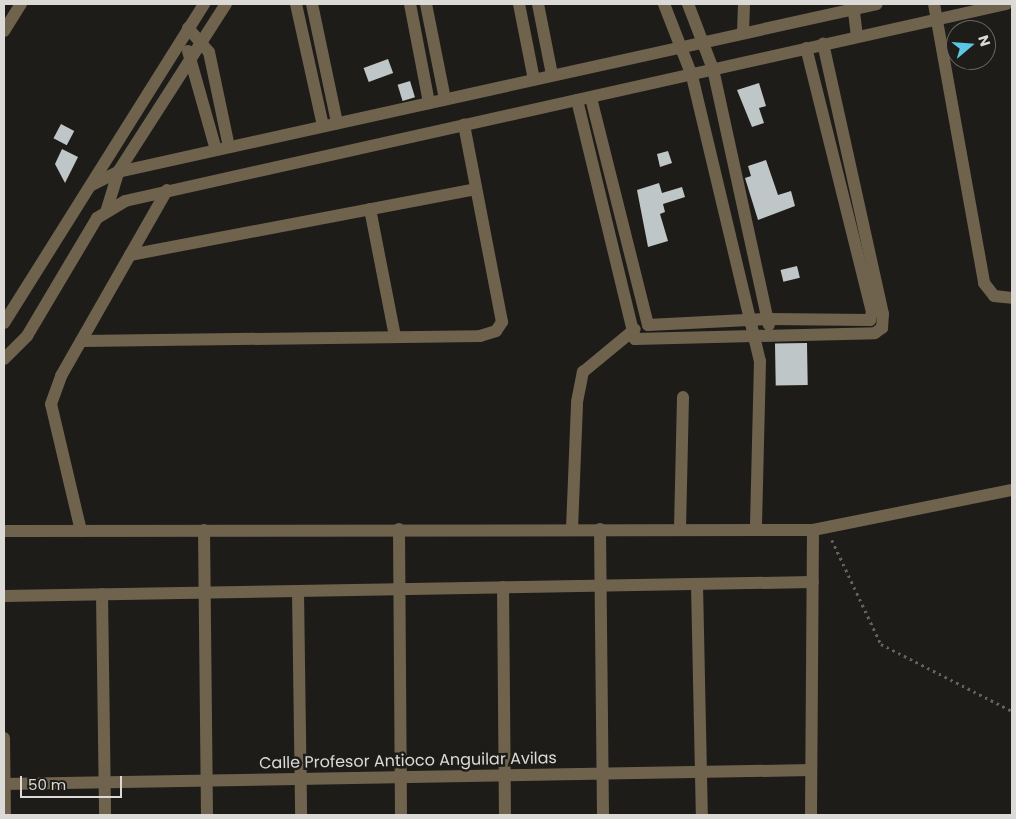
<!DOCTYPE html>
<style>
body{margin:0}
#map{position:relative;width:1016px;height:819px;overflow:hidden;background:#1e1c18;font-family:Poppins,sans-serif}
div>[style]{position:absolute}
.building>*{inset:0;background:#bfc6c7;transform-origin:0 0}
.path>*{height:2.5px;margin-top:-1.25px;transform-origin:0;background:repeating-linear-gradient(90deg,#64625e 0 2.5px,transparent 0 6.5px)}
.minor>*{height:12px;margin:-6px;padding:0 6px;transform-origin:6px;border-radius:6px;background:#6f634e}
span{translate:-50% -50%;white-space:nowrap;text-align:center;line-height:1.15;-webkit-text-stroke:5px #1e1c18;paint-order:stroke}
.street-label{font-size:16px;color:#dbdad7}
.frame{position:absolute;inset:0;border:5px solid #dbdad7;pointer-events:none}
.north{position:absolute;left:946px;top:20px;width:50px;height:50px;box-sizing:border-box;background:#1e1c18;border:1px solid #6a6864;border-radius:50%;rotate:72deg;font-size:14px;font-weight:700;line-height:20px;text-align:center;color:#dbdad7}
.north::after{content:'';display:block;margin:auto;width:18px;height:22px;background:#5ac8e5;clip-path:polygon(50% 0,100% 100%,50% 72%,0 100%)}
.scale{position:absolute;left:20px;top:776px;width:102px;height:22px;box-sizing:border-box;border:2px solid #dbdad7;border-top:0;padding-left:6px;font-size:15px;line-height:18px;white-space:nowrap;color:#dbdad7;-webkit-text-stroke:4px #1e1c18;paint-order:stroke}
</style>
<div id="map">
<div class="building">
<i style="left:388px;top:59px;width:15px;height:26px;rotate:70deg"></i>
<i style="left:410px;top:81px;width:17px;height:13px;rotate:73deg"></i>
<i style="clip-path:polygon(759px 83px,766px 106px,759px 108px,764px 123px,752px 127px,737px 90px)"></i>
<i style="left:61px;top:124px;width:15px;height:16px;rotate:28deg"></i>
<i style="clip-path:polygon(62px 149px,78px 157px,65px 183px,55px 164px)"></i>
<i style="clip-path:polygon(668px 151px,672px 163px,660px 167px,657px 154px)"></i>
<i style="clip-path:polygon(766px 160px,778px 195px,791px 191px,795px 206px,758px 220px,745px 178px,751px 176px,748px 166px)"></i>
<i style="clip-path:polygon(659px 183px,662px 193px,682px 187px,685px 197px,663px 204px,665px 212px,660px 214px,668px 241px,648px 247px,637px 190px)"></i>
<i style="left:797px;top:266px;width:12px;height:17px;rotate:76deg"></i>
<i style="left:807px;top:343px;width:42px;height:32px;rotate:89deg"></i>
</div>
<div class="path">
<i style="left:832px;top:540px;width:115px;rotate:64.8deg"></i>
<i style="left:881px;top:644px;width:147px;rotate:27.1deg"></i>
</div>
<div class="minor">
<i style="left:296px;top:4px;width:125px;rotate:77.5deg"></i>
<i style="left:312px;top:4px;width:122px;rotate:78.1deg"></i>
<i style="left:410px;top:4px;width:101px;rotate:79.1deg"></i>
<i style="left:426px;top:4px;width:97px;rotate:78.7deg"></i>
<i style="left:519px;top:4px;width:77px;rotate:78.8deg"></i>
<i style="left:538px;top:4px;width:72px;rotate:78.8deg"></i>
<i style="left:664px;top:4px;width:77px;rotate:68.7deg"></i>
<i style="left:692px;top:76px;width:293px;rotate:76.6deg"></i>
<i style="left:760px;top:361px;width:168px;rotate:91.4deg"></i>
<i style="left:688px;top:4px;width:70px;rotate:69deg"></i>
<i style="left:713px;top:69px;width:262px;rotate:77.7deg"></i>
<i style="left:853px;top:4px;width:31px;rotate:83deg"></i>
<i style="left:934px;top:4px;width:283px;rotate:79.8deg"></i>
<i style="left:984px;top:283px;width:16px;rotate:52deg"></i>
<i style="left:994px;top:296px;width:18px;rotate:6deg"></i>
<i style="left:188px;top:28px;width:32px;rotate:49deg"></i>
<i style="left:209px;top:52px;width:97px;rotate:78.1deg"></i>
<i style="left:4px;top:31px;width:32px;rotate:-58deg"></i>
<i style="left:743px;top:33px;width:29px;rotate:-88deg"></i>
<i style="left:188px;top:51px;width:103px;rotate:74.2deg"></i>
<i style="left:591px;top:98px;width:234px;rotate:75.9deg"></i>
<i style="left:648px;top:325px;width:120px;rotate:-2.9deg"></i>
<i style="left:768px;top:319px;width:102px;rotate:0.6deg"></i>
<i style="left:870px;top:320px;width:8px;rotate:-76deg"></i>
<i style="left:872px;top:312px;width:272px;rotate:-104deg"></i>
<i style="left:577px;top:100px;width:246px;rotate:76.4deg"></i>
<i style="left:635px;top:339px;width:240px;rotate:-1.4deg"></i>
<i style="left:875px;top:333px;width:9px;rotate:-36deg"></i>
<i style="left:882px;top:328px;width:14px;rotate:-86deg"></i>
<i style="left:883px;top:314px;width:277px;rotate:-102.5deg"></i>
<i style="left:92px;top:185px;width:29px;rotate:-27deg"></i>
<i style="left:118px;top:172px;width:777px;rotate:-12.48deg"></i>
<i style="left:107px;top:209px;width:39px;rotate:-73deg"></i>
<i style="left:118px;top:172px;width:200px;rotate:-57.3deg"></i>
<i style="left:370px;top:209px;width:130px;rotate:78.9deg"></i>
<i style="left:130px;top:255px;width:352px;rotate:-10.8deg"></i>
<i style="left:4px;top:323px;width:377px;rotate:-57.9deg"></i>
<i style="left:81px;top:341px;width:399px;rotate:-0.7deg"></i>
<i style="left:480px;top:336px;width:17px;rotate:-17deg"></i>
<i style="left:496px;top:331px;width:11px;rotate:-56deg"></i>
<i style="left:502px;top:322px;width:201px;rotate:-100.9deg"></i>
<i style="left:4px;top:359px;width:33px;rotate:-45deg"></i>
<i style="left:27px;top:336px;width:137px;rotate:-59.3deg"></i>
<i style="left:97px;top:218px;width:33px;rotate:-31deg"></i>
<i style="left:125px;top:201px;width:903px;rotate:-12.6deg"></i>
<i style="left:399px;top:529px;width:286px;rotate:89.6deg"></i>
<i style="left:572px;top:529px;width:127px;rotate:-87.7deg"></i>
<i style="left:577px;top:402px;width:31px;rotate:-79deg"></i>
<i style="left:583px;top:372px;width:67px;rotate:-39.6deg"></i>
<i style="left:600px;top:529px;width:286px;rotate:89.4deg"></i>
<i style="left:680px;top:529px;width:132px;rotate:-88.7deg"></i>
<i style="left:204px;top:530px;width:285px;rotate:89.4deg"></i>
<i style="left:4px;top:531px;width:809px;rotate:-0.07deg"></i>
<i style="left:813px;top:530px;width:203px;rotate:-11.4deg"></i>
<i style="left:81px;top:531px;width:130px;rotate:-103.3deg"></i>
<i style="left:51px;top:404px;width:30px;rotate:-70deg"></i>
<i style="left:61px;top:376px;width:214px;rotate:-60.3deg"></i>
<i style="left:697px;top:584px;width:231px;rotate:88.8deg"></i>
<i style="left:503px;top:587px;width:228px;rotate:89.5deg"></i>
<i style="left:298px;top:591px;width:224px;rotate:89.2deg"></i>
<i style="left:102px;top:594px;width:221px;rotate:89.2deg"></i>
<i style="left:4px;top:596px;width:809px;rotate:-0.99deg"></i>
<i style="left:4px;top:738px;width:77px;rotate:89.3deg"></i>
<i style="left:4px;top:784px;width:807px;rotate:-0.99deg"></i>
<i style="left:811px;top:815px;width:285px;rotate:-89.6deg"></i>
</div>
<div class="street-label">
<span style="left:408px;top:761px;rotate:-1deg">Calle Profesor Antioco Anguilar Avilas</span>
</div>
<div class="frame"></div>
<div class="north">N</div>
<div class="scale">50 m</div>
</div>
